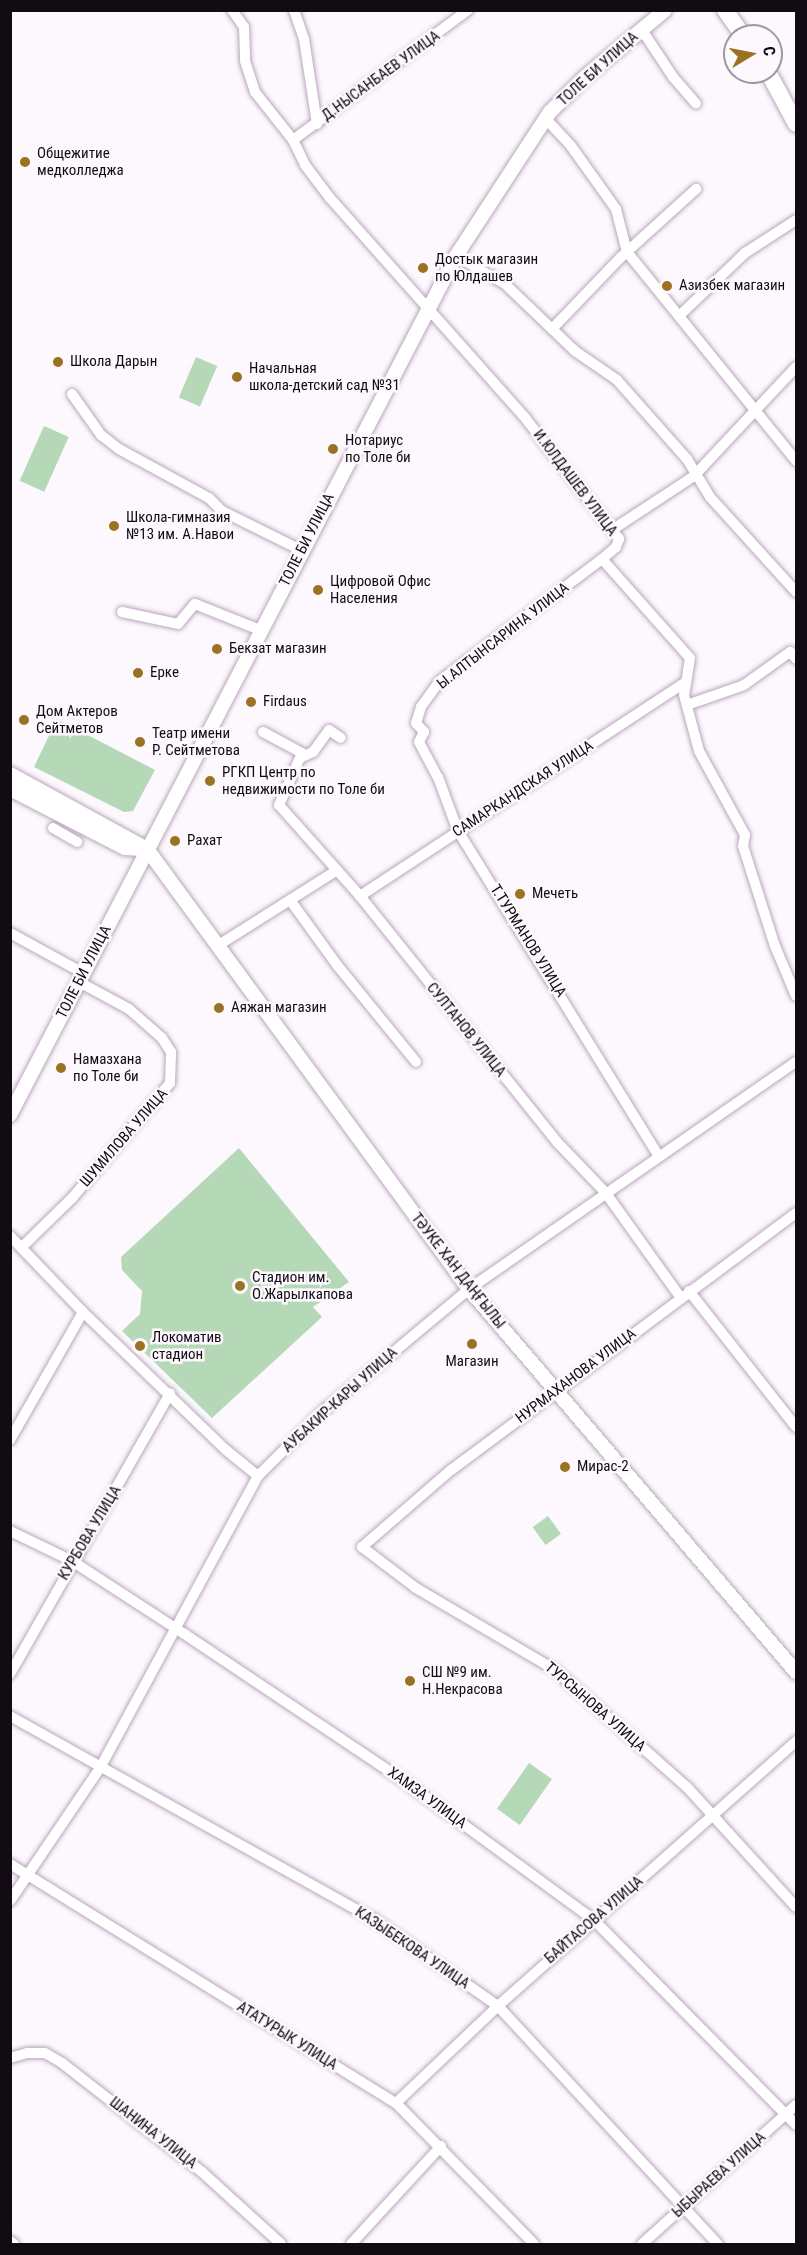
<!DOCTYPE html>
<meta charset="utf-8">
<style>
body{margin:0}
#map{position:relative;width:807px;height:2255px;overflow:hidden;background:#fcf8fd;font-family:"Roboto Condensed",sans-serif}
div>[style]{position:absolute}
.green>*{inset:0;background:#b5d8b7;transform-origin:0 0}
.roads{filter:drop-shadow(0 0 2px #baa7bc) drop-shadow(0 0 2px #baa7bc)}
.minor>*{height:10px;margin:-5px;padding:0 5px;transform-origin:5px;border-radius:5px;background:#fff}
.tertiary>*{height:14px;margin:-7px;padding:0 7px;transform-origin:7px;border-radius:7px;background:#fff}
.secondary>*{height:16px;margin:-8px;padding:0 8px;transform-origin:8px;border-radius:8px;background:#fff}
.dots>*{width:16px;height:16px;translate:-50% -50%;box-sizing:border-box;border:3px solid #fcf8fd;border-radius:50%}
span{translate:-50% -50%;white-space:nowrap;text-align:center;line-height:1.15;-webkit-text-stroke:5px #fcf8fd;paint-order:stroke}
.street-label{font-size:15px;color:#120b13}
.poi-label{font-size:15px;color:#120b13}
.left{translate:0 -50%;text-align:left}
.frame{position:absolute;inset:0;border:12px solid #120b13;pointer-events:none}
.north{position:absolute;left:723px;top:24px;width:60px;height:60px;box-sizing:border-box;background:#fcf8fd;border:2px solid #9e999f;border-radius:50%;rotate:80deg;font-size:16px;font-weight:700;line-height:24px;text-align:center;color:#120b13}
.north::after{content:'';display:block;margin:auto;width:21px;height:27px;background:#9b721f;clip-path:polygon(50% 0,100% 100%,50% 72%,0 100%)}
</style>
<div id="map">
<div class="green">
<i style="left:196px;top:357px;width:23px;height:44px;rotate:23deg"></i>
<i style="left:44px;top:426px;width:27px;height:60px;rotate:24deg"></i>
<i style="clip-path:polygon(57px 719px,155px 770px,133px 811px,124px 812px,34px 767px)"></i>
<i style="clip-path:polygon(239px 1148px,349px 1282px,313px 1307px,322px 1317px,212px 1418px,122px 1331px,140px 1314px,142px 1291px,122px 1270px,121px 1257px)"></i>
<i style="left:548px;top:1516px;width:22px;height:19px;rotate:54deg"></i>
<i style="left:529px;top:1763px;width:28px;height:56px;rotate:35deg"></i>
</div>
<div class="roads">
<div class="minor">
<i style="left:232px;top:10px;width:21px;rotate:55deg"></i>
<i style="left:244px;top:27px;width:34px;rotate:88deg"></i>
<i style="left:245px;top:61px;width:33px;rotate:72deg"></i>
<i style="left:255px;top:92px;width:61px;rotate:51.6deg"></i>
<i style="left:293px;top:140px;width:28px;rotate:64deg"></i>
<i style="left:305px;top:165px;width:41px;rotate:52.9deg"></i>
<i style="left:330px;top:198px;width:295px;rotate:48.4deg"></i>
<i style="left:526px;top:419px;width:152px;rotate:52.2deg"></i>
<i style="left:619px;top:539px;width:9px;rotate:111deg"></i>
<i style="left:616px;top:547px;width:18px;rotate:139deg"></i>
<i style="left:602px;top:559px;width:132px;rotate:48.4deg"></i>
<i style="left:690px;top:658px;width:37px;rotate:99deg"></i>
<i style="left:684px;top:695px;width:58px;rotate:75deg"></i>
<i style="left:699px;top:751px;width:96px;rotate:61.3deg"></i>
<i style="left:745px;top:835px;width:11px;rotate:100deg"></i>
<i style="left:743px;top:846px;width:105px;rotate:72.3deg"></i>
<i style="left:775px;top:946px;width:54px;rotate:67.2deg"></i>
<i style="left:294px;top:10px;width:31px;rotate:71deg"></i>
<i style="left:304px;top:39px;width:86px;rotate:81.3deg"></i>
<i style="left:642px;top:30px;width:56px;rotate:56.6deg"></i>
<i style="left:673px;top:77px;width:35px;rotate:49deg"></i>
<i style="left:546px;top:119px;width:37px;rotate:47deg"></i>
<i style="left:571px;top:146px;width:77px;rotate:54.5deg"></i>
<i style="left:616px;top:209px;width:44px;rotate:75.7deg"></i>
<i style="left:627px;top:252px;width:269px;rotate:51deg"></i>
<i style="left:293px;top:140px;width:218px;rotate:-36.6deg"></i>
<i style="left:456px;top:256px;width:56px;rotate:29.7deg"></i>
<i style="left:505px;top:284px;width:97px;rotate:43.7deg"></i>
<i style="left:575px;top:351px;width:51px;rotate:34.6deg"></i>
<i style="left:617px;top:380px;width:106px;rotate:48.5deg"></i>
<i style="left:687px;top:459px;width:44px;rotate:58.8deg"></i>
<i style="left:710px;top:497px;width:128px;rotate:47.8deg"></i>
<i style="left:680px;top:315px;width:90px;rotate:-43.6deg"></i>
<i style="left:745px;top:253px;width:61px;rotate:-32.9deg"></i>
<i style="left:552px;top:329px;width:98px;rotate:-46.2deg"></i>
<i style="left:620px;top:258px;width:103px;rotate:-42.2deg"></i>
<i style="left:72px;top:394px;width:50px;rotate:54.7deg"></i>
<i style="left:101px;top:435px;width:23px;rotate:38deg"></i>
<i style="left:119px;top:449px;width:102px;rotate:28.6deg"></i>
<i style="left:209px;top:498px;width:18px;rotate:45deg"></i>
<i style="left:222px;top:511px;width:88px;rotate:26.3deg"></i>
<i style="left:612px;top:530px;width:98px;rotate:-33.4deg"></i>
<i style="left:694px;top:476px;width:149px;rotate:-46.9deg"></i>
<i style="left:602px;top:559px;width:204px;rotate:143deg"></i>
<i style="left:439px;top:682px;width:31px;rotate:126deg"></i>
<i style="left:421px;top:707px;width:17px;rotate:107deg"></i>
<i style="left:416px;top:723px;width:12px;rotate:48deg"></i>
<i style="left:424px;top:732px;width:11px;rotate:117deg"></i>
<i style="left:419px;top:742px;width:40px;rotate:62deg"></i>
<i style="left:438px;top:777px;width:58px;rotate:69.7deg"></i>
<i style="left:458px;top:831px;width:382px;rotate:58.3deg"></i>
<i style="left:122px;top:612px;width:57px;rotate:12.1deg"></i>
<i style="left:178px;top:624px;width:26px;rotate:-50deg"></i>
<i style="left:195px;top:604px;width:70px;rotate:21.8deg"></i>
<i style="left:687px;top:705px;width:60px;rotate:-19.3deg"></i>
<i style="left:744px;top:685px;width:57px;rotate:-35.7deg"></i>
<i style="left:790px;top:652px;width:9px;rotate:49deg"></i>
<i style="left:263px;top:732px;width:44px;rotate:28.3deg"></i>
<i style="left:302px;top:753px;width:57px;rotate:113.9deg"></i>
<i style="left:279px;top:805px;width:122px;rotate:48.3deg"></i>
<i style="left:360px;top:896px;width:315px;rotate:51.3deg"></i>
<i style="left:557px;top:1142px;width:69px;rotate:46.2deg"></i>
<i style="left:605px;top:1192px;width:130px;rotate:54.4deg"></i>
<i style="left:300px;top:758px;width:14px;rotate:-25deg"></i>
<i style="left:313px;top:752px;width:27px;rotate:-54deg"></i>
<i style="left:329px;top:730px;width:14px;rotate:34deg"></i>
<i style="left:53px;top:828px;width:28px;rotate:30deg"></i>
<i style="left:360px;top:896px;width:390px;rotate:-33.3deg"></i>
<i style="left:290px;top:900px;width:80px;rotate:54.1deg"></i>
<i style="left:337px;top:965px;width:125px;rotate:50.8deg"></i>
<i style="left:10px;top:933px;width:83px;rotate:28.7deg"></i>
<i style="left:217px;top:946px;width:142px;rotate:-32.3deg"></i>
<i style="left:796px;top:1213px;width:429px;rotate:143.3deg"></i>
<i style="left:452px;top:1469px;width:119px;rotate:139.1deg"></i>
<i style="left:362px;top:1547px;width:68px;rotate:37.2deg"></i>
<i style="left:416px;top:1588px;width:161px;rotate:30.5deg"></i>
<i style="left:555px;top:1670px;width:176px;rotate:41.6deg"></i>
<i style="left:687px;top:1787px;width:162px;rotate:47.8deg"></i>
<i style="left:10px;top:1236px;width:105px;rotate:46.2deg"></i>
<i style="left:83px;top:1312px;width:199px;rotate:44deg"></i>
<i style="left:226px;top:1450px;width:41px;rotate:39.1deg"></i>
<i style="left:22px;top:1247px;width:71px;rotate:-44.4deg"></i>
<i style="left:73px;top:1197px;width:150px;rotate:-49.6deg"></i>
<i style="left:170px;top:1083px;width:31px;rotate:-88deg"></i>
<i style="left:171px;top:1052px;width:17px;rotate:-123deg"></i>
<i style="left:162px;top:1038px;width:44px;rotate:-138.7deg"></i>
<i style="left:129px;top:1009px;width:57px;rotate:-151.6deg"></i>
<i style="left:689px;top:1291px;width:173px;rotate:51.8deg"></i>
<i style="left:10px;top:1440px;width:147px;rotate:-60.3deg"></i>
<i style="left:10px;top:1531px;width:69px;rotate:25.8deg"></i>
<i style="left:72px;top:1561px;width:132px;rotate:33deg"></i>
<i style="left:183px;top:1633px;width:266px;rotate:33.8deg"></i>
<i style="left:404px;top:1781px;width:235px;rotate:36.2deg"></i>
<i style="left:594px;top:1920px;width:288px;rotate:45.4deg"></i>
<i style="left:10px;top:1674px;width:323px;rotate:-60.3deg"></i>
<i style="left:10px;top:1716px;width:418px;rotate:29.2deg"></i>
<i style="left:375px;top:1920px;width:150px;rotate:35deg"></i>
<i style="left:498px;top:2006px;width:324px;rotate:47.3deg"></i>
<i style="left:10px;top:1864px;width:454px;rotate:31.8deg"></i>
<i style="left:396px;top:2103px;width:197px;rotate:45.6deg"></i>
<i style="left:10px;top:1901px;width:161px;rotate:-55.9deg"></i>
<i style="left:100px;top:1768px;width:332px;rotate:-61.6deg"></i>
<i style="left:258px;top:1476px;width:91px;rotate:-45deg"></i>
<i style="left:322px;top:1412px;width:192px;rotate:-39.9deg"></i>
<i style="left:469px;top:1289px;width:398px;rotate:-34.8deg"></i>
<i style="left:10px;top:2058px;width:18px;rotate:-16deg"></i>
<i style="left:27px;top:2053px;width:18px"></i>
<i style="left:45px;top:2053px;width:20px;rotate:30deg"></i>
<i style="left:62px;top:2063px;width:177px;rotate:37.9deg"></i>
<i style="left:202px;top:2172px;width:107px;rotate:42.3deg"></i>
<i style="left:396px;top:2103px;width:141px;rotate:-43.6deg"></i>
<i style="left:498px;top:2006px;width:399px;rotate:-41.6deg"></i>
<i style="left:10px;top:2241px;width:5px;rotate:37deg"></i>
<i style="left:351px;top:2244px;width:133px;rotate:-47.4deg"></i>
<i style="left:642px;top:2244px;width:207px;rotate:-42.1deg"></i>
</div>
<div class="tertiary">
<i style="left:10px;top:774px;width:156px;rotate:28.7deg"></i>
<i style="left:147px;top:849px;width:545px;rotate:53.8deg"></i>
<i style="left:469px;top:1289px;width:504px;rotate:49.51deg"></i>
<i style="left:10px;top:789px;width:129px;rotate:27.2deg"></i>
<i style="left:125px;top:848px;width:22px;rotate:3deg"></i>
<i style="left:10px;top:1115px;width:968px;rotate:-62.56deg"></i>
<i style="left:456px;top:256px;width:172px;rotate:-56.9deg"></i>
<i style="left:550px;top:112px;width:49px;rotate:-45deg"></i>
<i style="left:585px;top:77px;width:104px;rotate:-39.9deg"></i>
</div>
<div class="secondary">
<i style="left:725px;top:10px;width:32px;rotate:55deg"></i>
<i style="left:768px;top:72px;width:59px;rotate:61.7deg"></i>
</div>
</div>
<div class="dots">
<i style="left:25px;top:162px;background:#9b721f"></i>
<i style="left:423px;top:268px;background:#9b721f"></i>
<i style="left:667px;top:286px;background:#9b721f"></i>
<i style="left:58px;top:362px;background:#9b721f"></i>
<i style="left:237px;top:377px;background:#9b721f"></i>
<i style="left:333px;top:449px;background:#9b721f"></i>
<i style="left:114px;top:526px;background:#9b721f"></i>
<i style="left:318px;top:590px;background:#9b721f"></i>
<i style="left:217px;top:649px;background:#9b721f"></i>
<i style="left:138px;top:673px;background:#9b721f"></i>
<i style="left:251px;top:702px;background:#9b721f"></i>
<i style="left:24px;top:720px;background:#9b721f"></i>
<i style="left:140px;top:742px;background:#9b721f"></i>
<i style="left:210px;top:781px;background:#9b721f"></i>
<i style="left:175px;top:841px;background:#9b721f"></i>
<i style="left:520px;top:894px;background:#9b721f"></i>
<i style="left:219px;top:1008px;background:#9b721f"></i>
<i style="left:61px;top:1068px;background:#9b721f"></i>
<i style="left:240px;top:1286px;background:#9b721f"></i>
<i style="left:472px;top:1344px;background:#9b721f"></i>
<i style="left:140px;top:1346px;background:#9b721f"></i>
<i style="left:565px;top:1467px;background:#9b721f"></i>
<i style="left:410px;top:1681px;background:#9b721f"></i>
</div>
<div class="street-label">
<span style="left:598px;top:69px;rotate:-42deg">ТОЛЕ БИ УЛИЦА</span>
<span style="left:381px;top:76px;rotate:-36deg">Д.НЫСАНБАЕВ УЛИЦА</span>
<span style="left:575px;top:483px;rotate:53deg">И.ЮЛДАШЕВ УЛИЦА</span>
<span style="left:307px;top:540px;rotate:-63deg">ТОЛЕ БИ УЛИЦА</span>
<span style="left:503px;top:636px;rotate:-38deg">Ы.АЛТЫНСАРИНА УЛИЦА</span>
<span style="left:523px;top:789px;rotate:-33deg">САМАРКАНДСКАЯ УЛИЦА</span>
<span style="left:528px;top:941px;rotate:58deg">Т.ТУРМАНОВ УЛИЦА</span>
<span style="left:84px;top:972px;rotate:-63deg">ТОЛЕ БИ УЛИЦА</span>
<span style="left:466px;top:1030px;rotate:51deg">СУЛТАНОВ УЛИЦА</span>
<span style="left:124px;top:1138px;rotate:-49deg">ШУМИЛОВА УЛИЦА</span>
<span style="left:458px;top:1271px;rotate:52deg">ТӘУКЕ ХАН ДАҢҒЫЛЫ</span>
<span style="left:576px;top:1376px;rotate:-37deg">НУРМАХАНОВА УЛИЦА</span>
<span style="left:340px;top:1400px;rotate:-42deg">АУБАКИР-КАРЫ УЛИЦА</span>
<span style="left:90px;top:1533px;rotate:-59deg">КУРБОВА УЛИЦА</span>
<span style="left:595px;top:1707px;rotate:41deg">ТУРСЫНОВА УЛИЦА</span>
<span style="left:427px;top:1798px;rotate:36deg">ХАМЗА УЛИЦА</span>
<span style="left:594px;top:1920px;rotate:-41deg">БАЙТАСОВА УЛИЦА</span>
<span style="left:412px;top:1948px;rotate:34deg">КАЗЫБЕКОВА УЛИЦА</span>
<span style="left:287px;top:2036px;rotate:32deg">АТАТУРЫК УЛИЦА</span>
<span style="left:153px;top:2133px;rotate:38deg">ШАНИНА УЛИЦА</span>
<span style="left:719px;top:2175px;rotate:-42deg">ЫБЫРАЕВА УЛИЦА</span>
</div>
<div class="poi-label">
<span class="left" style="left:37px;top:162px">Общежитие<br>медколледжа</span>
<span class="left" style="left:435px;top:268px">Достык магазин<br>по Юлдашев</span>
<span class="left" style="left:679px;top:286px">Азизбек магазин</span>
<span class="left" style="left:70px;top:362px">Школа Дарын</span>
<span class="left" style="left:249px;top:377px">Начальная<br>школа-детский сад №31</span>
<span class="left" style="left:345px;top:449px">Нотариус<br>по Толе би</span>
<span class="left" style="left:126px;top:526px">Школа-гимназия<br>№13 им. А.Навои</span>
<span class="left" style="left:330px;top:590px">Цифровой Офис<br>Населения</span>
<span class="left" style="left:229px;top:649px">Бекзат магазин</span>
<span class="left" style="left:150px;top:673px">Ерке</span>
<span class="left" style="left:263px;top:702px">Firdaus</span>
<span class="left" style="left:36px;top:720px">Дом Актеров<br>Сейтметов</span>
<span class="left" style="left:152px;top:742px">Театр имени<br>Р. Сейтметова</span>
<span class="left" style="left:222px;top:781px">РГКП Центр по<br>недвижимости по Толе би</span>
<span class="left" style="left:187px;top:841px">Рахат</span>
<span class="left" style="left:532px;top:894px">Мечеть</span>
<span class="left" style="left:231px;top:1008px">Аяжан магазин</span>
<span class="left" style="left:73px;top:1068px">Намазхана<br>по Толе би</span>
<span class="left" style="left:252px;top:1286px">Стадион им.<br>О.Жарылкапова</span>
<span class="left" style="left:152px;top:1346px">Локоматив<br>стадион</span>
<span style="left:472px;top:1362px">Магазин</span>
<span class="left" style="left:577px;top:1467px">Мирас-2</span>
<span class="left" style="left:422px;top:1681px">СШ №9 им.<br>Н.Некрасова</span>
</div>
<div class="frame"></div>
<div class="north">С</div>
</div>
